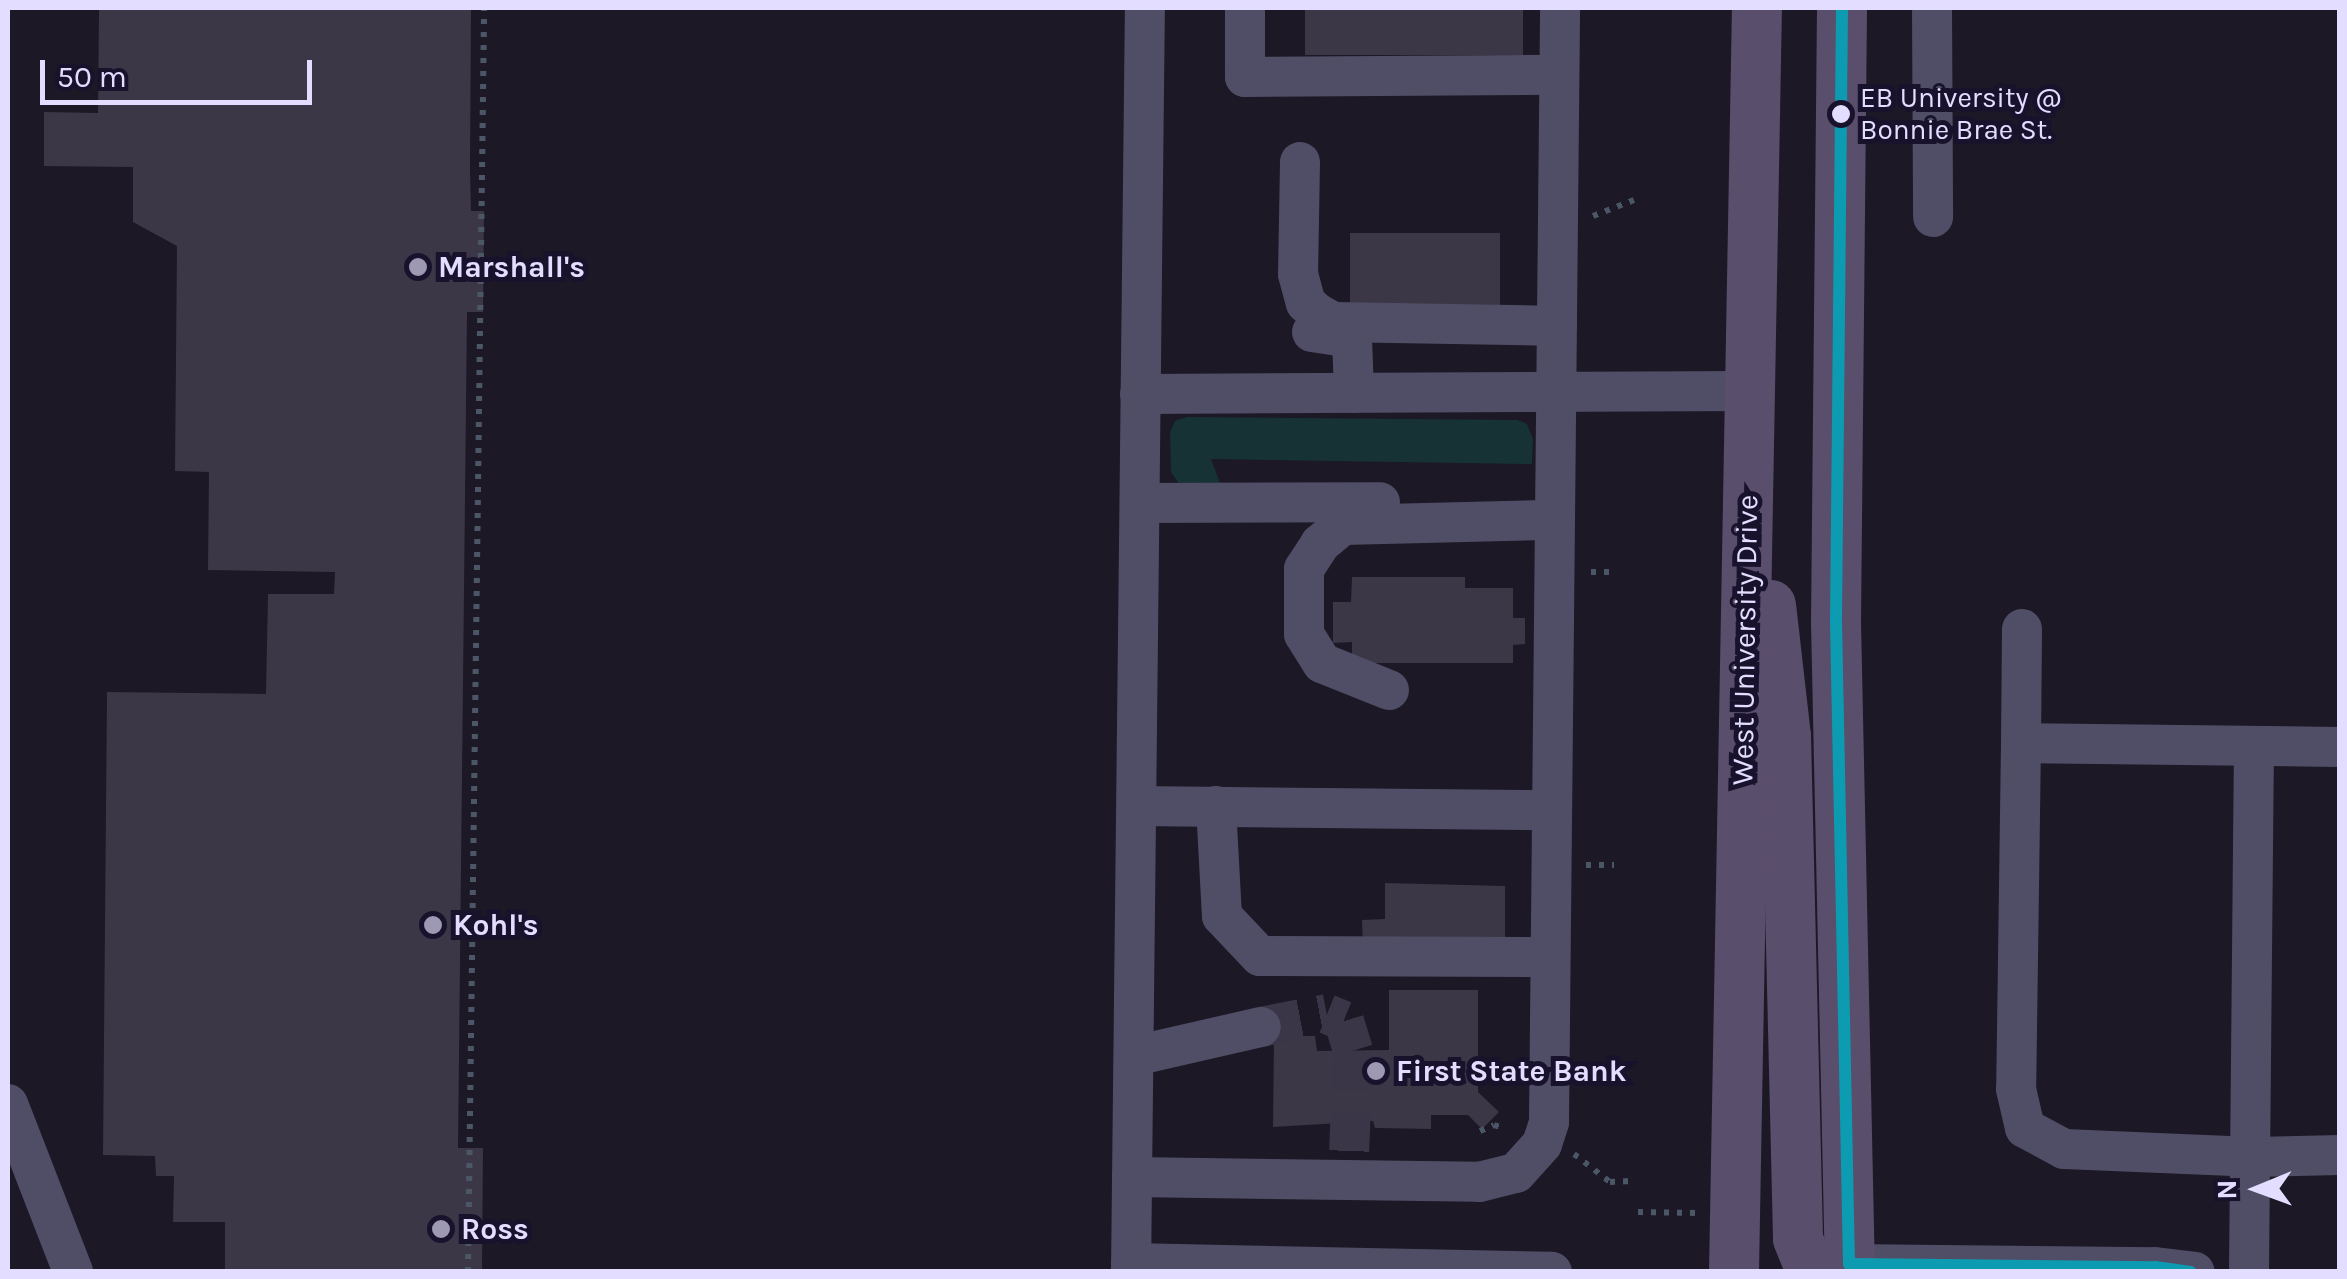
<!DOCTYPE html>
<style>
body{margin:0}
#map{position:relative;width:2347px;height:1279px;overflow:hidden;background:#1c1826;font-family:Karla,sans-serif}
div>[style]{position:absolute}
.green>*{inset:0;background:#163234}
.building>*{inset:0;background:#3b3747;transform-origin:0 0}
.minor-tunnel>*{height:40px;margin-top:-20px;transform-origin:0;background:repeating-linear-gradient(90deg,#3a3647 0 40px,transparent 0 60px)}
.path>*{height:6px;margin-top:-3px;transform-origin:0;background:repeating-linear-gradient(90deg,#4b5766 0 5px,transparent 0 13px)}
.minor>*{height:40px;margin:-20px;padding:0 20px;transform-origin:20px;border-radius:20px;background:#504e66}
.major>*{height:50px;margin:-25px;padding:0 25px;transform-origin:25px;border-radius:25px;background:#594e6b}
.bus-1>*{height:12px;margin:-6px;padding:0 6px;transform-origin:6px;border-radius:6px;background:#0d9bb2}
.dots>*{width:28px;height:28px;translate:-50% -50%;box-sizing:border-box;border:5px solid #18122c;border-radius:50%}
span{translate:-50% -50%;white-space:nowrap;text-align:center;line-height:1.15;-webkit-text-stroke:10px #18122c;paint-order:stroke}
.bus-label{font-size:28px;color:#e3deff}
.left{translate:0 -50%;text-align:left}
.poi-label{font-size:30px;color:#e3deff;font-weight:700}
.street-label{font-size:30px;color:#e3deff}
.frame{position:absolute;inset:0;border:10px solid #e3deff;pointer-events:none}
.north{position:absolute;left:2207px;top:1139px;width:100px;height:100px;-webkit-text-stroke:8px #18122c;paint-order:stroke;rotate:269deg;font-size:28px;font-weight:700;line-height:40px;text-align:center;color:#e3deff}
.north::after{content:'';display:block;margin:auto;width:35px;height:45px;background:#e3deff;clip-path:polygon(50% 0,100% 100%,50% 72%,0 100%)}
.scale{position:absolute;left:40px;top:60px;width:272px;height:45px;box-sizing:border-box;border:5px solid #e3deff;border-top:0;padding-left:12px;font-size:30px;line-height:35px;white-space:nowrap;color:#e3deff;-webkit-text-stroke:8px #18122c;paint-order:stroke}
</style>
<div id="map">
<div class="green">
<i style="clip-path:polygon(1187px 417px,1517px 420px,1527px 424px,1533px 439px,1532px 464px,1211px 459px,1221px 486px,1180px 485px,1171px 472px,1170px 432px,1175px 421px)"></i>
</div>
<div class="building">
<i style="clip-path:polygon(99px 8px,471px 8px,470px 169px,471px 211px,484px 211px,483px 312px,467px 312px,458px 1148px,483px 1148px,482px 1272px,225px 1272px,225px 1222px,173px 1222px,174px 1176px,156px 1176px,155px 1156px,103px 1155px,107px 692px,266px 694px,268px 594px,334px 594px,335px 572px,208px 570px,209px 472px,175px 471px,177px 246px,133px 222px,133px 167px,44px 166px,44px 112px,98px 113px)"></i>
<i style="left:1305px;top:8px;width:218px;height:47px"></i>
<i style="left:1500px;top:233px;width:81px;height:150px;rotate:90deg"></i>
<i style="clip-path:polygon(1352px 577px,1465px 577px,1465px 588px,1513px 588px,1513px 618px,1525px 618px,1525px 644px,1513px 645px,1513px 663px,1352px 663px,1352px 642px,1333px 643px,1333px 602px,1351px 602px)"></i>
<i style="clip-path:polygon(1385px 883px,1505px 886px,1505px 941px,1363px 948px,1362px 920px,1385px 919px)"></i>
<i style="clip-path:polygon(1389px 990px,1478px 990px,1478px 1092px,1499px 1112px,1482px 1129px,1468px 1115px,1431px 1115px,1431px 1129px,1375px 1128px,1373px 1121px,1273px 1127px,1274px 1036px,1315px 1036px,1317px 1051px,1389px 1050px)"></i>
</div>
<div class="minor-tunnel">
<i style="left:1261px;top:1027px;width:67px;rotate:-11.1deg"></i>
<i style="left:1327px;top:1014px;width:18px;rotate:22deg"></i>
<i style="left:1344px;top:1021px;width:31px;rotate:73deg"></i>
<i style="left:1353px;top:1051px;width:128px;rotate:92.2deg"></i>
</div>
<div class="path">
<i style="left:1593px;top:216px;width:44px;rotate:-21.3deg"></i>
<i style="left:1591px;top:572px;width:24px"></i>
<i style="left:1586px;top:865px;width:28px"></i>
<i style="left:1480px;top:1131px;width:15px;rotate:-23deg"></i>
<i style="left:1494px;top:1125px;width:13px;rotate:18deg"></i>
<i style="left:1574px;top:1154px;width:46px;rotate:37.9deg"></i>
<i style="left:1610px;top:1182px;width:21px;rotate:-3deg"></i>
<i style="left:1638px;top:1212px;width:59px;rotate:1deg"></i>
<i style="left:468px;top:1272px;width:1264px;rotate:-89.27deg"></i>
</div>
<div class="minor">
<i style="left:1245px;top:8px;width:69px;rotate:90deg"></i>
<i style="left:1245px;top:77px;width:314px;rotate:-0.4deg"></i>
<i style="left:1932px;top:8px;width:209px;rotate:89.7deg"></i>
<i style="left:1300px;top:162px;width:112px;rotate:91deg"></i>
<i style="left:1298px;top:274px;width:30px;rotate:75deg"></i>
<i style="left:1306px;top:303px;width:15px;rotate:42deg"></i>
<i style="left:1317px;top:313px;width:18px;rotate:29deg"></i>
<i style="left:1333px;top:322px;width:224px;rotate:1deg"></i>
<i style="left:1312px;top:332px;width:40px;rotate:8.5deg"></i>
<i style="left:1352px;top:338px;width:55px;rotate:87.9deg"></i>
<i style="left:1140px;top:394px;width:610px;rotate:-0.28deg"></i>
<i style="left:1140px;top:503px;width:240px;rotate:-0.2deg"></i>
<i style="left:1389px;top:690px;width:72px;rotate:-158.1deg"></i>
<i style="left:1322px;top:663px;width:34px;rotate:-122deg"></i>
<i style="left:1304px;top:634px;width:65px;rotate:-90deg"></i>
<i style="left:1304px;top:569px;width:30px;rotate:-57deg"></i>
<i style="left:1320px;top:544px;width:30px;rotate:-40deg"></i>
<i style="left:1343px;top:525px;width:212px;rotate:-1.4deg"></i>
<i style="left:2021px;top:743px;width:114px;rotate:-89.5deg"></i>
<i style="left:2340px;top:747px;width:319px;rotate:-179.3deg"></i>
<i style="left:2021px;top:743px;width:346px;rotate:90.8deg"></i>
<i style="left:2016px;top:1089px;width:40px;rotate:77deg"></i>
<i style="left:2025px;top:1128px;width:44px;rotate:28.3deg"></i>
<i style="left:2064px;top:1149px;width:188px;rotate:2.4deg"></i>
<i style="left:2252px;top:1157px;width:88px;rotate:-1.3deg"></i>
<i style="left:1137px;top:806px;width:414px;rotate:0.6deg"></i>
<i style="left:1216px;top:806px;width:110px;rotate:86.9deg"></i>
<i style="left:1222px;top:916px;width:55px;rotate:46.5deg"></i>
<i style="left:1260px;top:956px;width:288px;rotate:0.2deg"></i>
<i style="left:1134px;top:1056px;width:130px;rotate:-12.9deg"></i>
<i style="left:8px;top:1104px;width:180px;rotate:68.8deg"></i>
<i style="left:1132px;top:1177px;width:347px;rotate:0.8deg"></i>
<i style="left:1479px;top:1182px;width:38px;rotate:-14deg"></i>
<i style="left:1516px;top:1173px;width:39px;rotate:-48deg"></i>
<i style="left:1542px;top:1144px;width:23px;rotate:-72deg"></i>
<i style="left:1549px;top:1122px;width:1114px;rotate:-89.43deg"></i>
<i style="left:1131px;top:1263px;width:421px;rotate:1.2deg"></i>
<i style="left:1849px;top:1264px;width:306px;rotate:0.6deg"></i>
<i style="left:2155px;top:1267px;width:40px;rotate:7.1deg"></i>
<i style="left:1131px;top:1272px;width:1264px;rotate:-89.37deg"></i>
<i style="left:2249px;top:1272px;width:526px;rotate:-89.46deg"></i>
</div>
<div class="major">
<i style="left:1842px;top:8px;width:614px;rotate:90.56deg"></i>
<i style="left:1836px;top:622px;width:650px;rotate:88.77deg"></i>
<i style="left:1771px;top:605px;width:132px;rotate:83.5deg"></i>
<i style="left:1786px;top:736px;width:503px;rotate:88.63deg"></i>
<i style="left:1798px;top:1239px;width:35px;rotate:68deg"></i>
<i style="left:1734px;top:1272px;width:1264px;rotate:-88.96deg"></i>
</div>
<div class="bus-1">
<i style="left:1842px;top:8px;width:614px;rotate:90.56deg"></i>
<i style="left:1836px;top:622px;width:642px;rotate:88.84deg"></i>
<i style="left:1849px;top:1264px;width:306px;rotate:0.6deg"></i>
<i style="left:2155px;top:1267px;width:36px;rotate:8deg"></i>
</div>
<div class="dots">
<i style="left:1841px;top:114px;background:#e3deff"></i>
<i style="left:418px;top:267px;background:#9d99b3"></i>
<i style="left:433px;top:925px;background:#9d99b3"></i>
<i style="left:1376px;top:1071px;background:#9d99b3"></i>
<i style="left:441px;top:1229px;background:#9d99b3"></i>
</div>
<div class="bus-label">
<span class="left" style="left:1860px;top:114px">EB University @<br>Bonnie Brae St.</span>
</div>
<div class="poi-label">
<span class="left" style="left:438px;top:267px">Marshall's</span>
<span class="left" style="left:453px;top:925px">Kohl's</span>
<span class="left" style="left:1396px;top:1071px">First State Bank</span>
<span class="left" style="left:461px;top:1229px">Ross</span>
</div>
<div class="street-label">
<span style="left:1745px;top:640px;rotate:-89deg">West University Drive</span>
</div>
<div class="frame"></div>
<div class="north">N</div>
<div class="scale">50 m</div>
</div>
